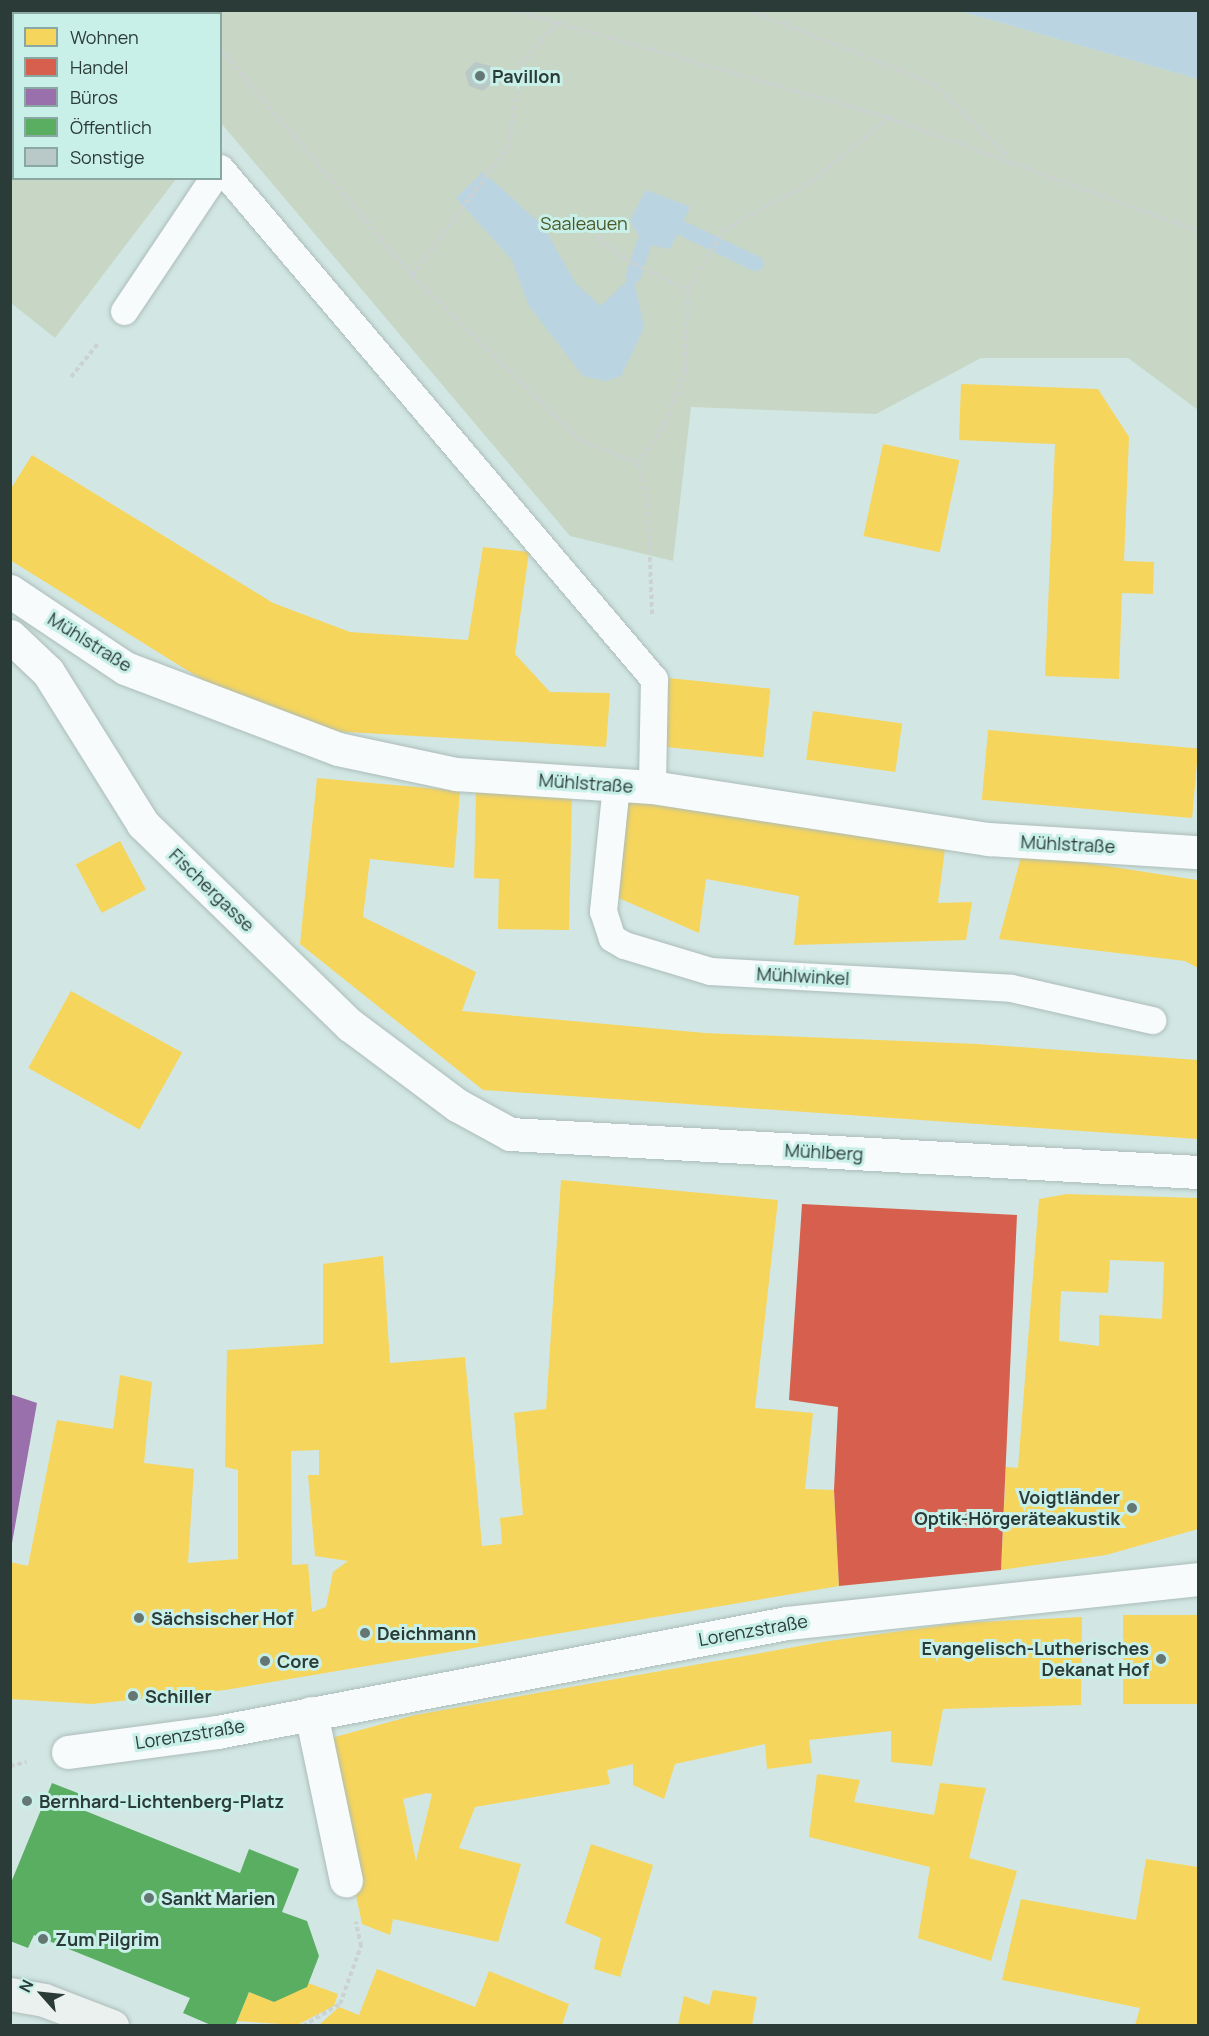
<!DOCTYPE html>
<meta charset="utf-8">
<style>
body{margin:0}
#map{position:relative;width:1209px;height:2036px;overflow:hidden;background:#d2e7e3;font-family:Manrope,sans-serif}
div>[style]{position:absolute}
.green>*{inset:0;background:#c8d6c6}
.water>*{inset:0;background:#bad4e2}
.homes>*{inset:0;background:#f6d55c;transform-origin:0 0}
.shops>*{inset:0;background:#d6604d}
.offices>*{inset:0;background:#9970ab}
.public>*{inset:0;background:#5aae61}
.stream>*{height:15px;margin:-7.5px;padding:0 7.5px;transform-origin:7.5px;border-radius:7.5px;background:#bad4e2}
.building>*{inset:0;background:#b8c9c8}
.path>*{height:4px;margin-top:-2px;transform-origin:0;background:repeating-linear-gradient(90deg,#ccd2d1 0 4.5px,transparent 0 7.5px)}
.roads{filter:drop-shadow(0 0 2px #acbcb9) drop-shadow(0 0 2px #acbcb9)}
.service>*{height:27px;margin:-13.5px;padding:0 13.5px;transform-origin:13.5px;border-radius:13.5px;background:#f8fbfb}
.pedestrian>*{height:33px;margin:-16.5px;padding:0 16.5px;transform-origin:16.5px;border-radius:16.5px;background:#f8fbfb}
.minor>*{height:33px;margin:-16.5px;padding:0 16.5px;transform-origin:16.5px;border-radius:16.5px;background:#f8fbfb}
.secondary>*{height:33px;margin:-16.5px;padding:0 16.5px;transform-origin:16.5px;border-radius:16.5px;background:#ebf1ee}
.dots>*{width:16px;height:16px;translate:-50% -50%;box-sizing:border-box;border:3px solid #c9f0e8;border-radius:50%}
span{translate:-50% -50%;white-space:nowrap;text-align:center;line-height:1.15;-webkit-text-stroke:6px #c9f0e8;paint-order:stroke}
.poi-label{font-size:18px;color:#2b3b38;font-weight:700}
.left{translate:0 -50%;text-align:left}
.right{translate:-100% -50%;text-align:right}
.park-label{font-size:18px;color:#4d5827}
.street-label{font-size:18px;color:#2b3b38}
.frame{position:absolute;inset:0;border:12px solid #2b3b38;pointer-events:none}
.legend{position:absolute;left:12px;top:12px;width:210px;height:168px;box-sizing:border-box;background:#c9f0e8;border:2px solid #8aa8a2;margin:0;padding:8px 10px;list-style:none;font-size:18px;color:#2b3b38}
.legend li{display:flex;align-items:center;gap:12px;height:30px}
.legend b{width:30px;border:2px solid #8aa8a2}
.north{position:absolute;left:12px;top:1964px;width:60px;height:60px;-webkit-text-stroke:4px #c9f0e8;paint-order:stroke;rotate:297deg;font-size:16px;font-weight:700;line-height:24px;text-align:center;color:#2b3b38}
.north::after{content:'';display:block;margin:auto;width:21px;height:27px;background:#2b3b38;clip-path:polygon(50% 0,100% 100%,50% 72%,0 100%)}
</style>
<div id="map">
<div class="green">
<i style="clip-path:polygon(10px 11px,960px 11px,1198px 79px,1198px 410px,1128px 358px,981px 358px,876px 414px,691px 407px,673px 561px,570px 536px,221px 123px,220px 14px,14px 14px,14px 178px,176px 179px,55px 338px,11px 303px)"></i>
</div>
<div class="water">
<i style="clip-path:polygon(960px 11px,1198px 11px,1198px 79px)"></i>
<i style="clip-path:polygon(483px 172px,543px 226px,576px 284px,601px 306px,633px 275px,644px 328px,621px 376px,606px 381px,583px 376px,529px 306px,512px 260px,456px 198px)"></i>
<i style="clip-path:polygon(646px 190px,690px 207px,670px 249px,643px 244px,630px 220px)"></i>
</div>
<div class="homes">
<i style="clip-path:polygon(961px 384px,1098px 389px,1129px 437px,1124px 561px,1154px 562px,1153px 594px,1122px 593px,1119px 679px,1045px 676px,1055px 444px,959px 440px)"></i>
<i style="left:883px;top:444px;width:78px;height:94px;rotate:12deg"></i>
<i style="clip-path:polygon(32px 455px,273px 603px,350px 632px,468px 640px,483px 547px,529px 552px,515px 654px,550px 692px,610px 693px,606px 747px,330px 731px,222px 692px,10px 560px,10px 490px)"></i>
<i style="left:669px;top:678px;width:102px;height:69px;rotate:6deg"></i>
<i style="left:813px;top:711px;width:90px;height:49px;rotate:8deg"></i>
<i style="left:988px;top:730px;width:211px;height:70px;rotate:5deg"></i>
<i style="clip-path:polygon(317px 778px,460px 791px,454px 868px,370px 859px,363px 917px,476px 972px,462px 1011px,705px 1033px,977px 1044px,1198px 1060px,1198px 1139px,483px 1090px,300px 944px)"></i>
<i style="clip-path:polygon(476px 792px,572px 794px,569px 930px,498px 929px,499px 879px,474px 878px)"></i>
<i style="clip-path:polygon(624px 797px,946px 841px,938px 903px,972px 902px,966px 940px,794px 945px,799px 896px,706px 879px,699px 933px,614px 896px)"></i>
<i style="left:120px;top:841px;width:55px;height:50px;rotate:62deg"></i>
<i style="clip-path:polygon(1022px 853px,1197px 880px,1198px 968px,1185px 961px,999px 939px)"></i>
<i style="left:71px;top:991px;width:127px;height:88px;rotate:29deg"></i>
<i style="clip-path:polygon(evenodd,561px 1180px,778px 1200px,755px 1408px,813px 1413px,805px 1489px,834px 1490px,839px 1586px,225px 1690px,92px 1704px,10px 1699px,10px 1562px,28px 1566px,57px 1420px,113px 1429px,120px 1375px,152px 1382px,144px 1463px,194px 1469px,188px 1563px,238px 1559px,238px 1470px,225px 1467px,227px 1350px,323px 1344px,323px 1264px,383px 1256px,390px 1363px,465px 1357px,482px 1546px,502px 1544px,500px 1518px,523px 1515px,514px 1413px,546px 1409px,561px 1180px,319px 1450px,319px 1475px,308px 1475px,315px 1556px,348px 1561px,333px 1572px,326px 1607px,312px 1612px,308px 1564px,292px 1565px,291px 1451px,319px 1450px)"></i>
<i style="clip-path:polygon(evenodd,1067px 1194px,1198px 1198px,1198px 1529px,1106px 1555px,1001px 1570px,1006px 1467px,1018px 1468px,1039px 1199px,1067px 1194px,1110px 1260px,1164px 1262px,1162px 1319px,1099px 1315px,1099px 1346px,1059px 1341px,1061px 1291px,1108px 1293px,1110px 1260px)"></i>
<i style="left:1123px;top:1615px;width:75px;height:89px"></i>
<i style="clip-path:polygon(evenodd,1082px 1617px,1081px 1705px,943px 1709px,932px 1766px,891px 1762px,891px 1731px,809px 1740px,812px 1763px,767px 1769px,765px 1744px,675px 1764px,664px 1799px,633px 1785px,633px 1764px,607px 1770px,610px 1784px,475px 1807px,459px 1848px,521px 1864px,498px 1942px,393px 1919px,390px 1935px,362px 1924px,324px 1740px,415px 1715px,822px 1642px,959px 1623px,1082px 1617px,427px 1793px,432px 1794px,416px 1861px,403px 1799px,427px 1793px)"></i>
<i style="clip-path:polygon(817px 1774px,860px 1780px,854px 1802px,934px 1815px,940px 1783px,986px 1788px,969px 1858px,1017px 1871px,991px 1961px,918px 1938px,930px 1867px,809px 1837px)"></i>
<i style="clip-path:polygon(591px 1844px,653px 1865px,620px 1977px,594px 1969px,601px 1938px,565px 1923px)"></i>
<i style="clip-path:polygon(1146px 1859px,1198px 1867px,1198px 2025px,1135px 2025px,1140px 2008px,1002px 1980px,1021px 1899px,1136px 1920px)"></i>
<i style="clip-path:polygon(377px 1969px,475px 2007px,489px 1971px,569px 2004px,562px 2025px,319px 2025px,339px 2007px,359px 2015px)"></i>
<i style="clip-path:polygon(308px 1983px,338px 1994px,334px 2006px,297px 2025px,237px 2021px,249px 1992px,274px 2002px)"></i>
<i style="clip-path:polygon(713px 1990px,757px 1997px,752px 2025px,678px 2025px,684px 1996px,709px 2005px)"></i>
</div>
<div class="shops">
<i style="clip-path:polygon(802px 1204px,1017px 1215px,1001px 1570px,839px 1586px,834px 1490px,838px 1407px,789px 1400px)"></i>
</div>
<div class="offices">
<i style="clip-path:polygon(10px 1394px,37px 1403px,12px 1543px,10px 1542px)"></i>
</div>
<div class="public">
<i style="clip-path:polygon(52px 1783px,88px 1797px,83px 1810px,240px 1873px,249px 1849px,299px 1869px,282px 1912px,307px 1921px,319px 1956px,307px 1987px,274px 2002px,249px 1992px,235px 2026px,213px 2026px,183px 2013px,190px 1998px,34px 1935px,28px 1948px,10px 1941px,10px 1885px)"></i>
</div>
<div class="stream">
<i style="left:684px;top:229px;width:79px;rotate:25.6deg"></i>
<i style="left:633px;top:275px;width:33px;rotate:-72deg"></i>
</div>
<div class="building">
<i style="clip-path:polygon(475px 62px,491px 66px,495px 80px,483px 91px,469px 86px,465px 72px)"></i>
</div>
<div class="path">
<i style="left:117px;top:10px;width:6px;rotate:39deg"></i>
<i style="left:513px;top:10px;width:391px;rotate:16deg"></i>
<i style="left:889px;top:118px;width:329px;rotate:20.1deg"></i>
<i style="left:749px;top:10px;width:198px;rotate:21.9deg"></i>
<i style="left:933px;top:84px;width:103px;rotate:44.2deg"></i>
<i style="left:220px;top:14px;width:4px;rotate:-76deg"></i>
<i style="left:220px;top:49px;width:297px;rotate:49.7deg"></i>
<i style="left:412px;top:275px;width:235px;rotate:44.5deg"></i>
<i style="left:580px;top:440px;width:62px;rotate:21.6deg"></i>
<i style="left:593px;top:220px;width:19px;rotate:74deg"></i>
<i style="left:598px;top:238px;width:36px;rotate:37deg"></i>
<i style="left:627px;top:260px;width:68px;rotate:26.2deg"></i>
<i style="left:412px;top:275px;width:160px;rotate:-53.1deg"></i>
<i style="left:508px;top:147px;width:83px;rotate:-81deg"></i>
<i style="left:521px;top:65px;width:56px;rotate:-50.1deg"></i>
<i style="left:71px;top:377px;width:45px;rotate:-51.3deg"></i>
<i style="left:652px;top:614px;width:109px;rotate:-92.1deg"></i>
<i style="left:648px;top:505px;width:43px;rotate:-103.4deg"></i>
<i style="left:638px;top:463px;width:47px;rotate:-55.3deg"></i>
<i style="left:665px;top:424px;width:57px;rotate:-69.3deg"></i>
<i style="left:685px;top:371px;width:81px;rotate:-87.9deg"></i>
<i style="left:688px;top:290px;width:70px;rotate:-59deg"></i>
<i style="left:724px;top:230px;width:99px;rotate:-28.9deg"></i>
<i style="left:811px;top:182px;width:100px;rotate:-39.7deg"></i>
<i style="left:10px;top:1766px;width:17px;rotate:-13deg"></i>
<i style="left:303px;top:2026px;width:43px;rotate:-30.7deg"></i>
<i style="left:340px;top:2004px;width:62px;rotate:-70.1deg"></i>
<i style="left:361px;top:1946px;width:25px;rotate:-102deg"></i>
</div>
<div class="roads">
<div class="service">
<i style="left:220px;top:168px;width:670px;rotate:49.66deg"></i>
<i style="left:654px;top:679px;width:108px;rotate:91.1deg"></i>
<i style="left:124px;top:311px;width:160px;rotate:-56.2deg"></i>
<i style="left:616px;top:785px;width:127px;rotate:95.9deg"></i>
<i style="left:603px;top:911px;width:28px;rotate:72deg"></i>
<i style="left:612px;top:938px;width:14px;rotate:30deg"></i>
<i style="left:624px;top:945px;width:90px;rotate:16.8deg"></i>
<i style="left:710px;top:971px;width:301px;rotate:3.2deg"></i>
<i style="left:1011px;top:988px;width:145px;rotate:12.8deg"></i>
</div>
<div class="pedestrian">
<i style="left:311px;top:1713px;width:171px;rotate:78.2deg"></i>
<i style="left:68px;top:1752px;width:150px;rotate:-7.6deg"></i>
<i style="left:217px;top:1732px;width:580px;rotate:-10.83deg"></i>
<i style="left:787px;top:1623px;width:413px;rotate:-6.1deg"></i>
</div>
<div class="minor">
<i style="left:10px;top:591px;width:138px;rotate:33.8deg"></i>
<i style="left:125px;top:668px;width:228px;rotate:20.8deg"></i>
<i style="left:338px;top:749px;width:121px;rotate:12deg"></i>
<i style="left:456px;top:774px;width:196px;rotate:3.8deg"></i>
<i style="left:652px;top:787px;width:341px;rotate:8.8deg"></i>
<i style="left:989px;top:839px;width:209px;rotate:3.6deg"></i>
<i style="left:10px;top:636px;width:52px;rotate:43.5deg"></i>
<i style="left:48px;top:672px;width:179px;rotate:58deg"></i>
<i style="left:143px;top:824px;width:289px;rotate:44.2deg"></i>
<i style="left:350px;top:1025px;width:134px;rotate:36.8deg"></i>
<i style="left:457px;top:1105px;width:60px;rotate:28.7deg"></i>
<i style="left:510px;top:1134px;width:689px;rotate:3.16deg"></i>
</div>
<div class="secondary">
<i style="left:10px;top:1994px;width:35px;rotate:10deg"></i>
<i style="left:44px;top:2000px;width:73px;rotate:20.9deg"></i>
</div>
</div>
<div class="dots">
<i style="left:480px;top:76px;background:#657774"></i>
<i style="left:1132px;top:1508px;background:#657774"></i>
<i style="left:139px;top:1618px;background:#657774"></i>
<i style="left:365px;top:1633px;background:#657774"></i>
<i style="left:1161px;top:1659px;background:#657774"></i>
<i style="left:265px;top:1661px;background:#657774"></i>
<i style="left:133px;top:1696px;background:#657774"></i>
<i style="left:27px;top:1801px;background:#657774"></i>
<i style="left:149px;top:1898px;background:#657774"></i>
<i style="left:43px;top:1939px;background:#657774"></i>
</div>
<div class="poi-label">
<span class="left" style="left:492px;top:76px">Pavillon</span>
<span class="right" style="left:1120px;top:1508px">Voigtländer<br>Optik-Hörgeräteakustik</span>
<span class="left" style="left:151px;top:1618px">Sächsischer Hof</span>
<span class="left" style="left:377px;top:1633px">Deichmann</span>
<span class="right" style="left:1149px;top:1659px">Evangelisch-Lutherisches<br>Dekanat Hof</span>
<span class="left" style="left:277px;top:1661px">Core</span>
<span class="left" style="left:145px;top:1696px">Schiller</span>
<span class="left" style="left:39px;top:1801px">Bernhard-Lichtenberg-Platz</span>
<span class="left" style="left:161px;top:1898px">Sankt Marien</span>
<span class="left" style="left:55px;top:1939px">Zum Pilgrim</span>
</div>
<div class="park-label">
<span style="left:584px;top:223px">Saaleauen</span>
</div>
<div class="street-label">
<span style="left:90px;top:642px;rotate:32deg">Mühlstraße</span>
<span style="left:586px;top:783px;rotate:4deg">Mühlstraße</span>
<span style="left:1068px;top:844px;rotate:3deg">Mühlstraße</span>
<span style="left:212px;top:890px;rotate:44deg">Fischergasse</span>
<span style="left:803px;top:976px;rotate:3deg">Mühlwinkel</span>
<span style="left:824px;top:1152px;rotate:3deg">Mühlberg</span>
<span style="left:753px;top:1630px;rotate:-10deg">Lorenzstraße</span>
<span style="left:190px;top:1734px;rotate:-9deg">Lorenzstraße</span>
</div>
<div class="frame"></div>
<ul class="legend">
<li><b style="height:16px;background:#f6d55c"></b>Wohnen</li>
<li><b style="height:16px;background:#d6604d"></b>Handel</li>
<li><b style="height:16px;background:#9970ab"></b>Büros</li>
<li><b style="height:16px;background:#5aae61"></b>Öffentlich</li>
<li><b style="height:16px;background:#b8c9c8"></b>Sonstige</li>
</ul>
<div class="north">N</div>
</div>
